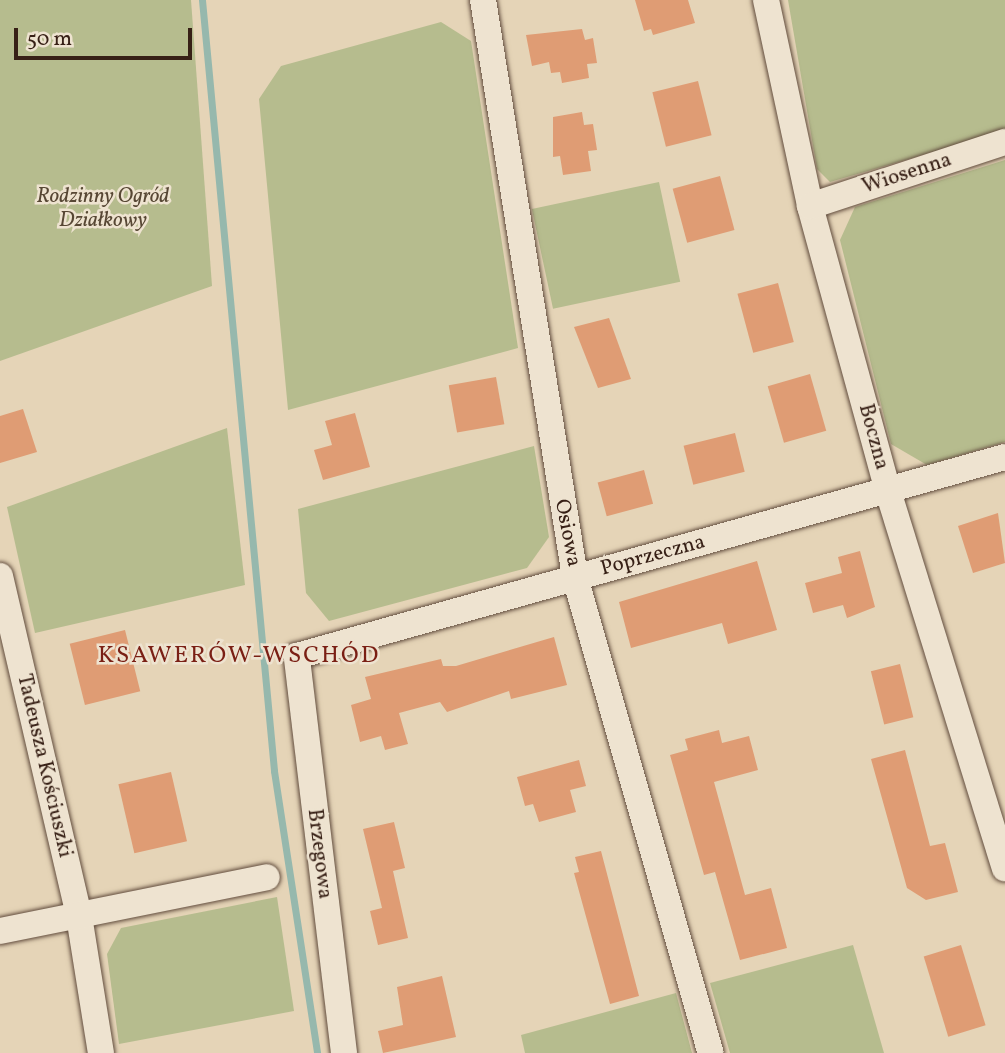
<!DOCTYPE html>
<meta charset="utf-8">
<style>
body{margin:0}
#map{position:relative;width:1005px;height:1053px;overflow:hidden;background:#e5d4b7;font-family:Vollkorn,serif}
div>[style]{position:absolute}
.green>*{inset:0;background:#b6bc8e;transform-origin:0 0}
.stream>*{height:7px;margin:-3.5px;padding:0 3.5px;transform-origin:3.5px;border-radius:3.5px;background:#96b8ad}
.building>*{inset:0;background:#df9c74;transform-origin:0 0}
.roads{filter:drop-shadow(0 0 2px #624d3e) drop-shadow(0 0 2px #624d3e)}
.minor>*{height:26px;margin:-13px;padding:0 13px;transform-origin:13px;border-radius:13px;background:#eee3d0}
span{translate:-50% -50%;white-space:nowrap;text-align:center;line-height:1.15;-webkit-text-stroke:5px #eee3d0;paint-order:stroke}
.street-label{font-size:21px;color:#372016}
.park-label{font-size:21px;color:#574734;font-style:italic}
.quarter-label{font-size:24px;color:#7a1f14;letter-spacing:2px}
.scale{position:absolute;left:14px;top:28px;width:178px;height:32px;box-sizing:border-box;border:4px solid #372016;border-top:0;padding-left:9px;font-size:21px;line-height:24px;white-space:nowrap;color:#372016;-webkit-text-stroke:5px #eee3d0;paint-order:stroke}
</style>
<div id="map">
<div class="green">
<i style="clip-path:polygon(0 0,191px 0,212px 286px,0 361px)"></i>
<i style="clip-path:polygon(788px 0,1005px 0,1005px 131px,830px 182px,817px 169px)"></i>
<i style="clip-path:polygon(441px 22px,471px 41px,518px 348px,288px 410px,259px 99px,281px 66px)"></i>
<i style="clip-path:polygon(1005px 160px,1005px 442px,927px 465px,891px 444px,840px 240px,855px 207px)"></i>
<i style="left:659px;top:182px;width:102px;height:130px;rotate:78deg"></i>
<i style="clip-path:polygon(227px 428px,245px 585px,35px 633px,7px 507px)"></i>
<i style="clip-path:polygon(534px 446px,549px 537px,527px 568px,329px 621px,306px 593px,298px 509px)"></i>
<i style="clip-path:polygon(277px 897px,294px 1011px,119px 1044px,107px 954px,121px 928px)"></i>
<i style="clip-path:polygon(853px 945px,884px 1053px,730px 1053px,710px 983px)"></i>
<i style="clip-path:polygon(676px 993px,692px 1053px,525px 1053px,521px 1035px)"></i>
</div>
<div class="stream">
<i style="left:202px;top:0;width:774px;rotate:84.66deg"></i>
<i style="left:274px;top:771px;width:285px;rotate:81.3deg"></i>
</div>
<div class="building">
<i style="clip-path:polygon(635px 0,688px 0,695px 23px,653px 35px,651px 29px,644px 31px)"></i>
<i style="clip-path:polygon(582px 29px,585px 40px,593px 38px,597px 63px,587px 64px,589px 78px,562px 83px,560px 72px,551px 73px,549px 62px,532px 66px,526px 35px)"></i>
<i style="left:698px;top:81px;width:56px;height:47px;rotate:76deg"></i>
<i style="clip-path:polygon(582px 112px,584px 125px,593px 124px,597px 150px,588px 151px,591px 171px,563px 175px,560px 156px,553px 157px,553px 117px)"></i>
<i style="left:720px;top:176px;width:56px;height:49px;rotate:75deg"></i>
<i style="left:778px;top:283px;width:61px;height:42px;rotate:75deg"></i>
<i style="clip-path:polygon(609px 318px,631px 379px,598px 388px,574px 327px)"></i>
<i style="left:810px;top:374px;width:59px;height:44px;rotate:74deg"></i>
<i style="left:496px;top:377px;width:48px;height:48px;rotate:80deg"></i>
<i style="clip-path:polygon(23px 409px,37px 452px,0 463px,0 416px)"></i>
<i style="clip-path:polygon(355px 413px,370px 467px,323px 480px,314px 450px,332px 445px,325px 421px)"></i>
<i style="left:735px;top:433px;width:40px;height:53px;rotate:76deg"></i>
<i style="left:644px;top:470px;width:35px;height:48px;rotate:75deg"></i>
<i style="clip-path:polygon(998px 513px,1005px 563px,973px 573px,958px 526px)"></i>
<i style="clip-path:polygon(860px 551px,875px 607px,847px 618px,843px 605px,813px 613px,805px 583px,842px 573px,838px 557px)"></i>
<i style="clip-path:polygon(757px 561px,777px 630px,728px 644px,722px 623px,631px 648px,619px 602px)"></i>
<i style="left:125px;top:630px;width:63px;height:57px;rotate:76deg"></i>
<i style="clip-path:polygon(554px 637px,567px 685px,511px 699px,509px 691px,447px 712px,440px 702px,399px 713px,408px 744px,385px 750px,381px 736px,360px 742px,351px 705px,371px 699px,365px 677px,441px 659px,443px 666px,456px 666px)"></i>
<i style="left:900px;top:664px;width:55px;height:30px;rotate:76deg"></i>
<i style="clip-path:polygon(719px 730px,722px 743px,749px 736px,758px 770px,714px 782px,745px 895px,771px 888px,787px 948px,740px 960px,715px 872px,704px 875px,670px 755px,688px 750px,685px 739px)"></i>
<i style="clip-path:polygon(905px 750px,930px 846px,945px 843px,958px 892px,926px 900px,907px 888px,871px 759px)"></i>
<i style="clip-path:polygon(579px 760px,586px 786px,570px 790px,576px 812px,539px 822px,533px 804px,525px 806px,517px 777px)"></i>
<i style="left:171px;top:772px;width:71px;height:54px;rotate:77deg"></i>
<i style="clip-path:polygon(394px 822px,405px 868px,393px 871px,408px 938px,378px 945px,370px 911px,382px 908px,363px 829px)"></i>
<i style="clip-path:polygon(601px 851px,639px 996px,610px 1004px,574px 873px,579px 872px,575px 857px)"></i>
<i style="left:961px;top:945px;width:84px;height:39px;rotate:73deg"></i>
<i style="clip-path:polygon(442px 976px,456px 1037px,383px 1053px,378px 1031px,403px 1025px,397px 987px)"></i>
</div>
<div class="roads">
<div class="minor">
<i style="left:483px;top:0;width:584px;rotate:80.94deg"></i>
<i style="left:575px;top:577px;width:495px;rotate:74.1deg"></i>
<i style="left:766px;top:0;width:211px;rotate:77.9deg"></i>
<i style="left:810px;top:206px;width:295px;rotate:74.7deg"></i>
<i style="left:888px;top:491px;width:395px;rotate:72.8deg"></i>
<i style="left:810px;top:206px;width:205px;rotate:-18.2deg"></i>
<i style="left:0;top:576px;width:349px;rotate:76.9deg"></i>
<i style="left:79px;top:916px;width:139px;rotate:80.9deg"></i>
<i style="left:0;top:931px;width:272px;rotate:-11.4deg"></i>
<i style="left:344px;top:1053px;width:400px;rotate:-96.8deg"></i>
<i style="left:297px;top:656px;width:735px;rotate:-15.7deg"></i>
</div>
</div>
<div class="street-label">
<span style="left:907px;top:174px;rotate:-18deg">Wiosenna</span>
<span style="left:873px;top:437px;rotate:75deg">Boczna</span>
<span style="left:567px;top:533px;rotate:79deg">Osiowa</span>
<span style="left:653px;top:556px;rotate:-15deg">Poprzeczna</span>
<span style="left:44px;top:766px;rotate:77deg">Tadeusza Kościuszki</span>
<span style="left:319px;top:854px;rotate:83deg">Brzegowa</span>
</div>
<div class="park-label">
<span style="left:103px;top:209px">Rodzinny Ogród<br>Działkowy</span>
</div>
<div class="quarter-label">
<span style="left:239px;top:657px">KSAWERÓW-WSCHÓD</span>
</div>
<div class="scale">50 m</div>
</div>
